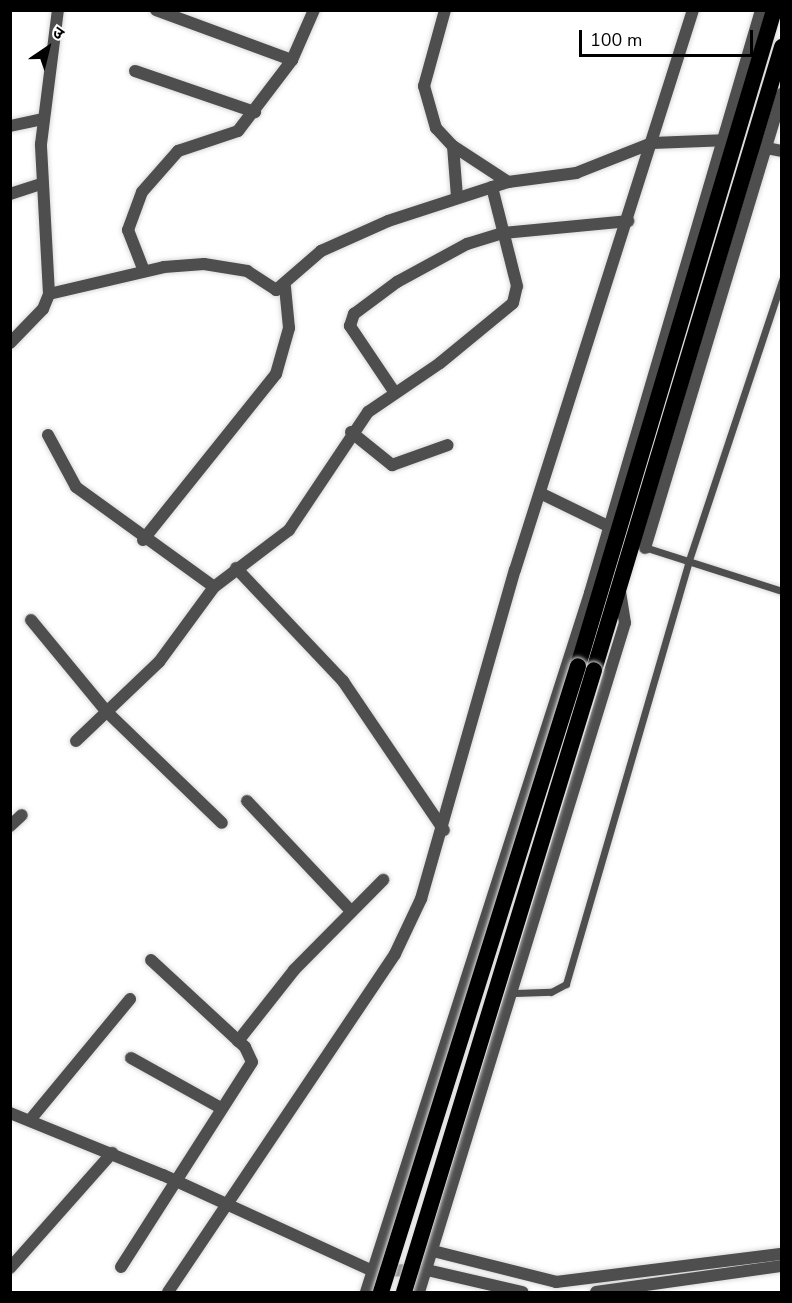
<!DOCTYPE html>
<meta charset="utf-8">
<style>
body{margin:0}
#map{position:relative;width:792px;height:1303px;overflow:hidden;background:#fff;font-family:"Nunito Sans","Noto Sans Devanagari",sans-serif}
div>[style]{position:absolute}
.roads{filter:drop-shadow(0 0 2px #dbdbdb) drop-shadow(0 0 2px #dbdbdb)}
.service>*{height:7px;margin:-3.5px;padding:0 3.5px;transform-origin:3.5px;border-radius:3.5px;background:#4e4e4e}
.minor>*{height:12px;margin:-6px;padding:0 6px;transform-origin:6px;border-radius:6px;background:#4e4e4e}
.tertiary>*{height:12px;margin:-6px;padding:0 6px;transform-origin:6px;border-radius:6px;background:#4e4e4e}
.trunk>*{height:16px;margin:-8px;padding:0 8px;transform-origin:8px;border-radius:8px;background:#000}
.bridges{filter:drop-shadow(0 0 2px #dbdbdb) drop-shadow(0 0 2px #dbdbdb)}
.trunk-bridge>*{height:16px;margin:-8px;padding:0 8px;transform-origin:8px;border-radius:8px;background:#000}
span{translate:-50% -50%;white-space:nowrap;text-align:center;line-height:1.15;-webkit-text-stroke:4.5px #fff;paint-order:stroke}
.frame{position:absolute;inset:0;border:12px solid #000;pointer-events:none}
.north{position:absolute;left:18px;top:18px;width:60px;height:60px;-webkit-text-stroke:4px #fff;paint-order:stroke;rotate:35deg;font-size:16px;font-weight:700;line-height:24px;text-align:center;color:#000}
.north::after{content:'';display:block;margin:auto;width:21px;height:27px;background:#000;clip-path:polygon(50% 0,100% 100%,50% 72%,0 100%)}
.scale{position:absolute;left:579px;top:30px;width:174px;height:27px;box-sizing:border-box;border:3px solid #000;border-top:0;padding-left:8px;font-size:18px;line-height:21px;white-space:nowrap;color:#000;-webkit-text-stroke:4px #fff;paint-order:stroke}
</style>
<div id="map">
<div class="roads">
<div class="service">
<i style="left:644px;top:547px;width:145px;rotate:17.7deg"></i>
<i style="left:515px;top:993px;width:36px;rotate:-2deg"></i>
<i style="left:551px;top:992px;width:17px;rotate:-28deg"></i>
<i style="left:566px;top:984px;width:438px;rotate:-73.8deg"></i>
<i style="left:688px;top:563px;width:298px;rotate:-71.6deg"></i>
</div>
<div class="minor">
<i style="left:156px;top:10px;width:145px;rotate:20.2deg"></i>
<i style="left:445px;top:10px;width:79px;rotate:105.4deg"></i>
<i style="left:424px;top:86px;width:44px;rotate:74.1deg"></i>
<i style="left:436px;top:128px;width:25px;rotate:47deg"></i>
<i style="left:453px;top:146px;width:66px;rotate:33.2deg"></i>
<i style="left:508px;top:182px;width:69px;rotate:-7.5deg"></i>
<i style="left:576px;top:173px;width:82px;rotate:-21.5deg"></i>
<i style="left:652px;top:143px;width:77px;rotate:-2.2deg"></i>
<i style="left:135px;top:71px;width:127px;rotate:18.9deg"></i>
<i style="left:10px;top:126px;width:33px;rotate:-12deg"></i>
<i style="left:453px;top:146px;width:51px;rotate:85.5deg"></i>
<i style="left:10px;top:194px;width:32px;rotate:-18deg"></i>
<i style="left:144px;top:271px;width:44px;rotate:-111.3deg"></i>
<i style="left:128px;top:230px;width:40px;rotate:-69.8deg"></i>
<i style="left:142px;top:192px;width:55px;rotate:-48.7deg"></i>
<i style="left:178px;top:151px;width:63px;rotate:-18.4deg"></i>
<i style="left:238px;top:131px;width:89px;rotate:-52.7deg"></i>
<i style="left:292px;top:60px;width:55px;rotate:-66.3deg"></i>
<i style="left:49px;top:294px;width:118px;rotate:-13.2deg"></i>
<i style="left:164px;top:267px;width:40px;rotate:-4.3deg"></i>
<i style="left:204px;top:264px;width:44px;rotate:9.2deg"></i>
<i style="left:247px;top:271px;width:35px;rotate:33deg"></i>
<i style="left:276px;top:290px;width:60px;rotate:-40.9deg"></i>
<i style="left:321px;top:251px;width:73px;rotate:-24.1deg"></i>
<i style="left:388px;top:221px;width:126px;rotate:-18deg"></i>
<i style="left:10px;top:343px;width:47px;rotate:-45.9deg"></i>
<i style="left:43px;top:309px;width:16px;rotate:-68deg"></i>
<i style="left:49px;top:294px;width:150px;rotate:-93.1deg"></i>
<i style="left:41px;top:144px;width:135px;rotate:-82.8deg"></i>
<i style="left:395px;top:393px;width:81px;rotate:-123.9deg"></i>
<i style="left:350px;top:326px;width:13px;rotate:-72deg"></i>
<i style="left:354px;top:314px;width:54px;rotate:-36.7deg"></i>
<i style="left:397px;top:282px;width:80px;rotate:-28.5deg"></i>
<i style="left:467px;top:244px;width:39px;rotate:-17deg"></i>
<i style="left:504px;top:233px;width:125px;rotate:-5.5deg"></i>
<i style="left:351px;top:432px;width:53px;rotate:38.8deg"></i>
<i style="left:392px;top:465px;width:59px;rotate:-19.7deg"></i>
<i style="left:48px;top:435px;width:59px;rotate:61.7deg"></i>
<i style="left:76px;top:487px;width:170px;rotate:35.9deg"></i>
<i style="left:540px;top:493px;width:80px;rotate:25.9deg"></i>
<i style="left:143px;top:540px;width:213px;rotate:-51.3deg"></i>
<i style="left:276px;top:374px;width:48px;rotate:-74.2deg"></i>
<i style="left:289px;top:328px;width:41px;rotate:-95.6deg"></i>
<i style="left:645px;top:548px;width:475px;rotate:-73.2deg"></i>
<i style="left:236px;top:568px;width:156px;rotate:46.6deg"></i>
<i style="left:343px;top:681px;width:180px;rotate:55.9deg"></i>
<i style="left:31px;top:620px;width:118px;rotate:50.5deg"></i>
<i style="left:106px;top:711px;width:161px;rotate:44deg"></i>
<i style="left:76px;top:741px;width:115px;rotate:-43.6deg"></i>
<i style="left:159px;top:662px;width:93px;rotate:-53.7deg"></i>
<i style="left:214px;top:587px;width:94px;rotate:-37.2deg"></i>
<i style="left:289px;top:530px;width:142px;rotate:-56.2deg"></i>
<i style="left:368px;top:412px;width:87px;rotate:-34.2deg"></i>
<i style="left:440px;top:363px;width:94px;rotate:-39.4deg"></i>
<i style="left:513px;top:303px;width:17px;rotate:-77deg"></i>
<i style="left:517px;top:286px;width:102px;rotate:-104.2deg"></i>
<i style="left:247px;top:801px;width:149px;rotate:46.6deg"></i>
<i style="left:10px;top:826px;width:16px;rotate:-43deg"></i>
<i style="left:238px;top:1041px;width:90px;rotate:-51.7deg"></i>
<i style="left:294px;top:970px;width:127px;rotate:-45.3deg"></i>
<i style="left:131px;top:1058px;width:103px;rotate:29.1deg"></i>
<i style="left:10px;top:1113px;width:165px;rotate:22.1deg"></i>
<i style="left:163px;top:1175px;width:231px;rotate:24.6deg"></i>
<i style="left:373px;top:1271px;width:43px;rotate:-1.3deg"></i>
<i style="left:30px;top:1120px;width:157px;rotate:-50.4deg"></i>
<i style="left:121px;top:1267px;width:243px;rotate:-57.4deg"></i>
<i style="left:252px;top:1062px;width:17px;rotate:-115deg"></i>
<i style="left:245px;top:1047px;width:128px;rotate:-137.2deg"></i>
<i style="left:10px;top:1268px;width:154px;rotate:-48.4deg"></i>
<i style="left:168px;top:1292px;width:407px;rotate:-56.1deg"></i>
<i style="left:395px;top:954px;width:61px;rotate:-64.7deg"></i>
<i style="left:421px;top:899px;width:342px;rotate:-74.1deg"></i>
<i style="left:515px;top:570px;width:588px;rotate:-72.37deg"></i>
<i style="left:366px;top:1292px;width:734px;rotate:-72.23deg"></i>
<i style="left:590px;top:593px;width:608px;rotate:-73.65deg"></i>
<i style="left:419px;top:1292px;width:700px;rotate:-72.89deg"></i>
<i style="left:625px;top:623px;width:38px;rotate:-99deg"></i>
</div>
<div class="tertiary">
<i style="left:751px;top:145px;width:32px;rotate:11deg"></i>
<i style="left:433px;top:1251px;width:127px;rotate:14.1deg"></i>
<i style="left:556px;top:1282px;width:228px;rotate:-7.1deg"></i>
<i style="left:427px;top:1270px;width:98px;rotate:13deg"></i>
<i style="left:596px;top:1292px;width:188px;rotate:-8deg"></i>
</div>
<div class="trunk">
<i style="left:578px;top:666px;width:685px;rotate:-73.36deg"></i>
<i style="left:594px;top:670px;width:651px;rotate:-73.21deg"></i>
</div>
</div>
<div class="bridges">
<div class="trunk-bridge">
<i style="left:381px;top:1292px;width:656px;rotate:-72.53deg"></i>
<i style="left:404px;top:1292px;width:650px;rotate:-73.01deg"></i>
</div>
</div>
<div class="frame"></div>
<div class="north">उ</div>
<div class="scale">100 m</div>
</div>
